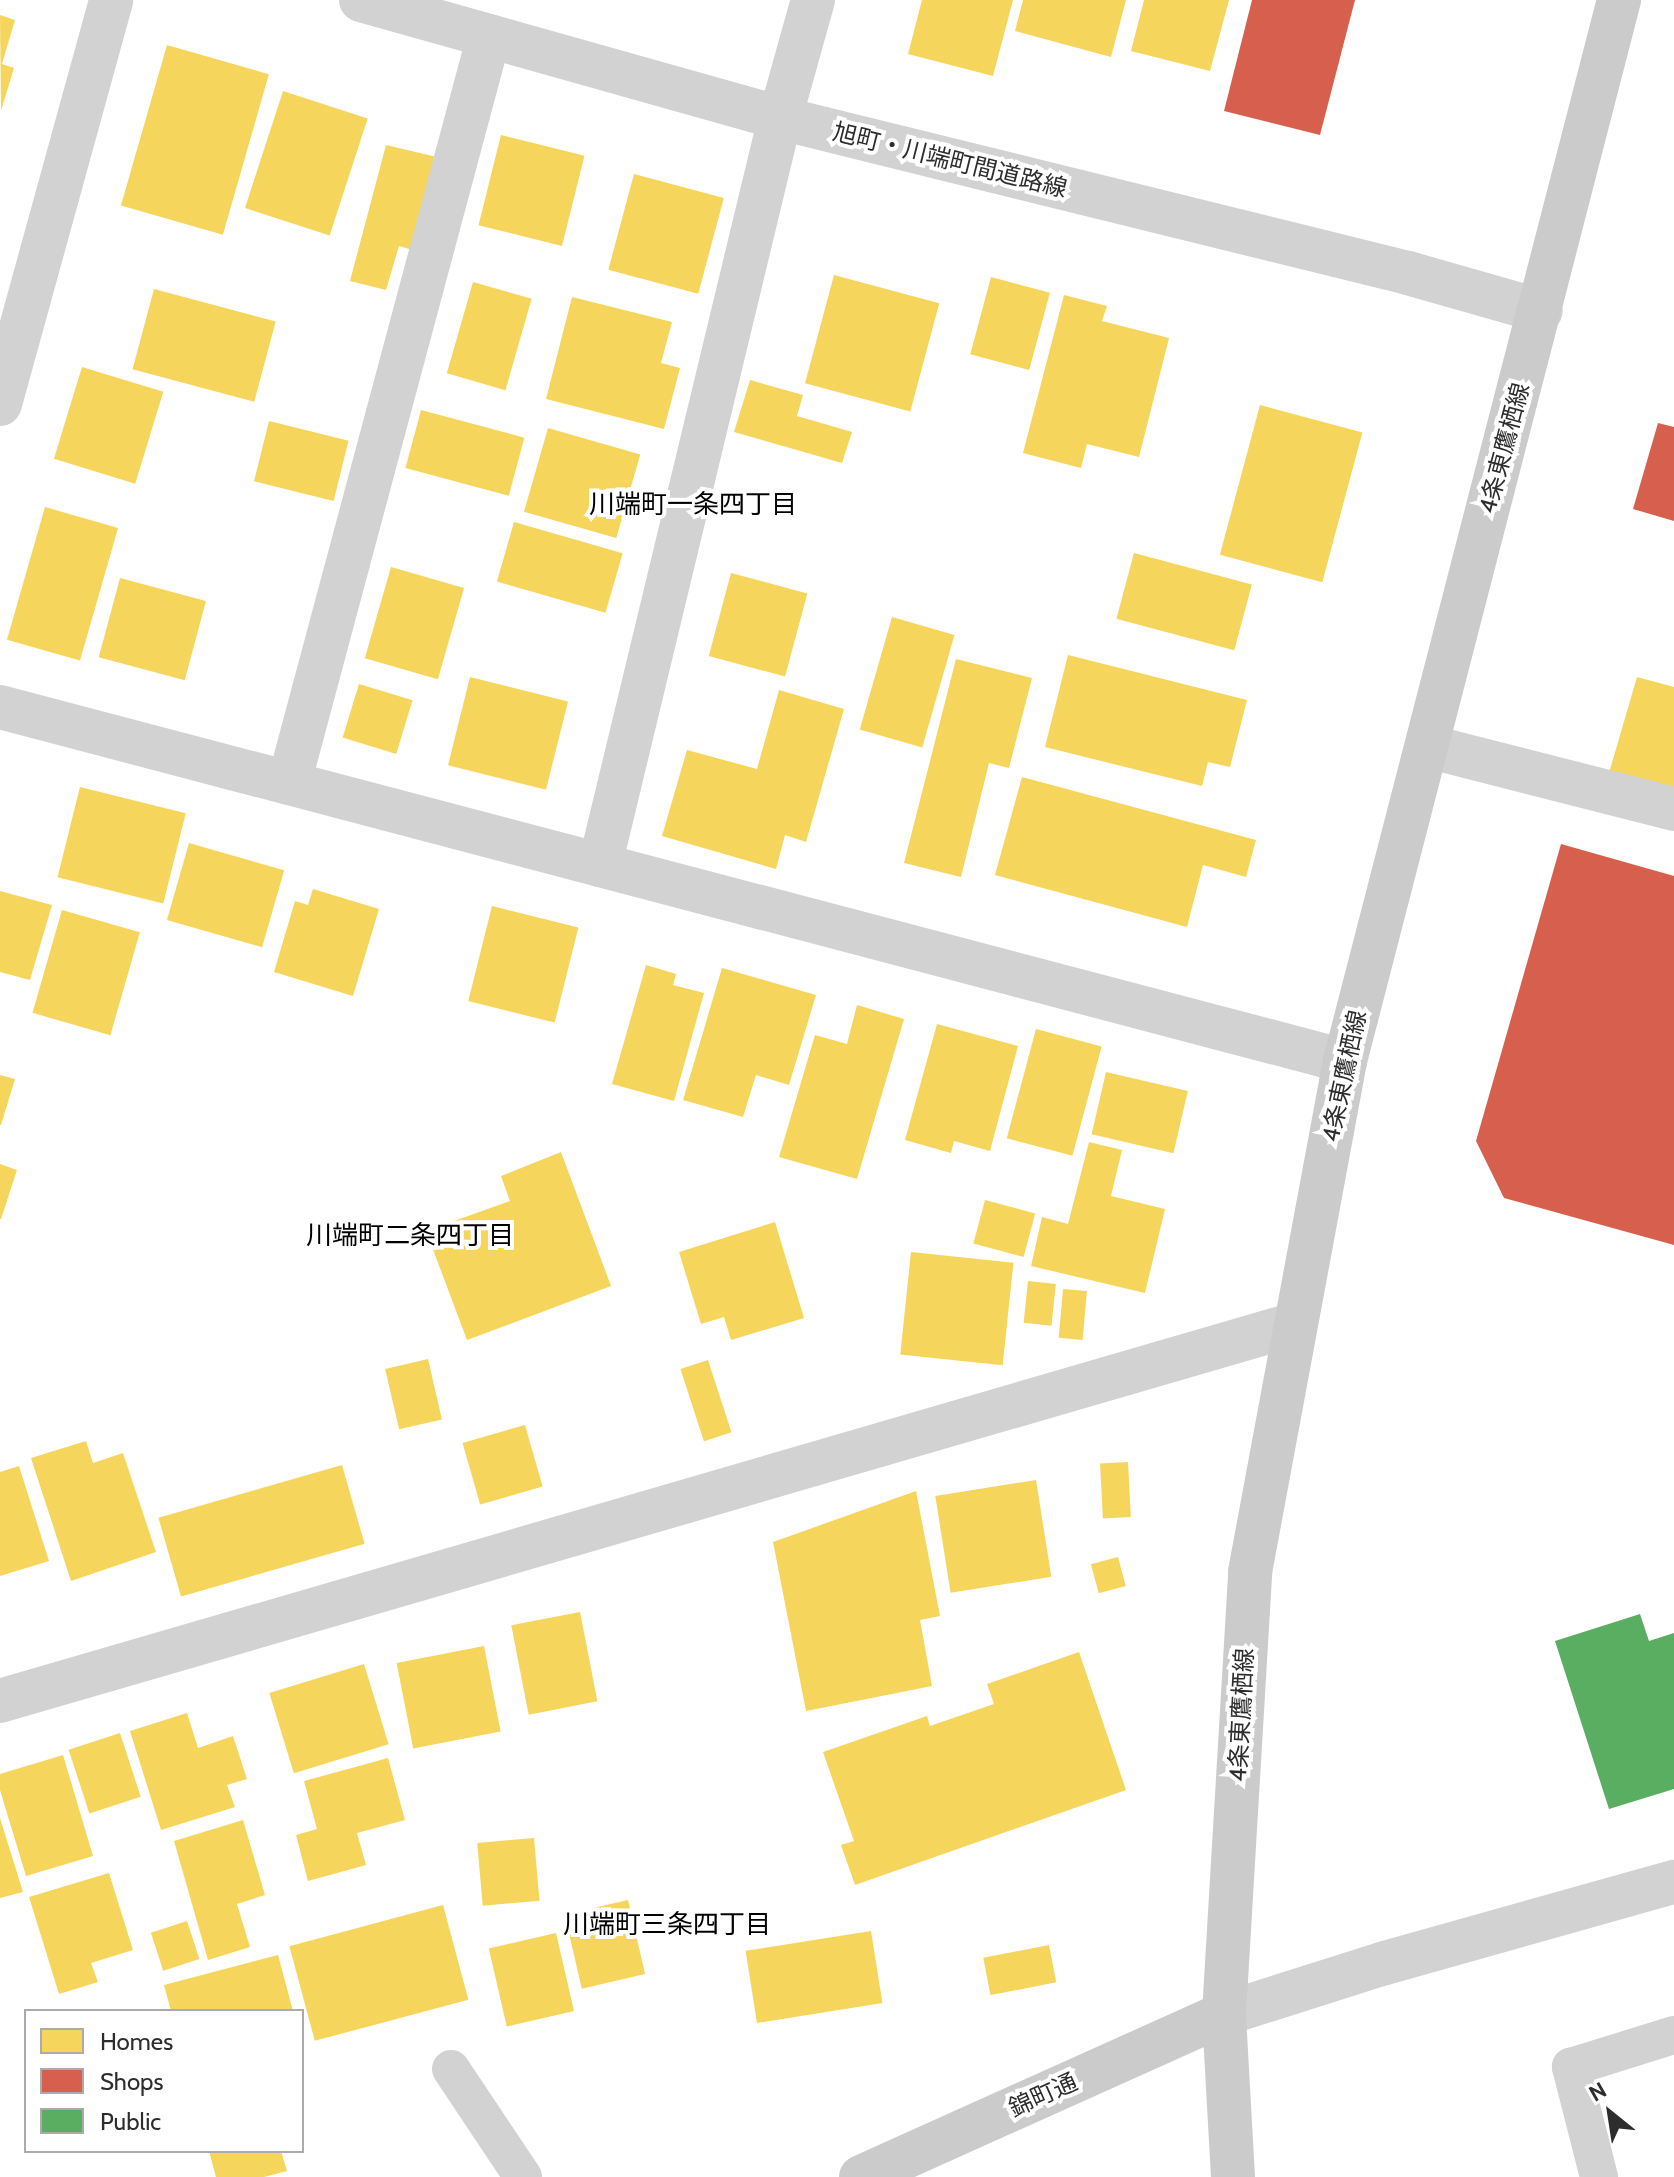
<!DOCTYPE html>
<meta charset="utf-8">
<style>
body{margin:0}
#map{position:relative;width:1674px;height:2177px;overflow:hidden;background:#fff;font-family:Cabin,"Noto Sans JP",sans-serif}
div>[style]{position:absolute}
.homes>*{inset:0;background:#f6d55c;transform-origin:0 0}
.shops>*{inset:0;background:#d6604d}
.public>*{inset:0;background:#5aae61}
.lane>*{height:38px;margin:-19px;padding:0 19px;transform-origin:19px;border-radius:19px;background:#d2d2d2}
.street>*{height:44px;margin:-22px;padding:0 22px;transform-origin:22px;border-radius:22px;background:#d2d2d2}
.secondary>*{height:44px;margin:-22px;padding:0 22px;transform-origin:22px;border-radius:22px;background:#cbcbcb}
span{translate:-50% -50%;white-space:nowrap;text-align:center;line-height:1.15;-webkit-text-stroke:8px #fff;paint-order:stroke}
.street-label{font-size:24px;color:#2d2d2d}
.neighbourhood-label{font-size:26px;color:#000}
.legend{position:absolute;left:24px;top:2009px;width:280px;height:144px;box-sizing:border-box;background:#fff;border:2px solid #ababab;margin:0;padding:10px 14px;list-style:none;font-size:24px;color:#2d2d2d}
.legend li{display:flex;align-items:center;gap:16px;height:40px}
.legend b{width:40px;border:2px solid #ababab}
.north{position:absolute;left:1570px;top:2073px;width:80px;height:80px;-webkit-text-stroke:6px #fff;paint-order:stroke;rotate:330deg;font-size:22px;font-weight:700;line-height:32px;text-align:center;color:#2d2d2d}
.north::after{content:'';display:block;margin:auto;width:28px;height:36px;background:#2d2d2d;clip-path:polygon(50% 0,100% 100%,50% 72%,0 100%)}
</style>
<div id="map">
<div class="homes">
<i style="clip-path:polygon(922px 0,1013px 0,993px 76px,908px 54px)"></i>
<i style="clip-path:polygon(1023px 0,1126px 0,1111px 57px,1015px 31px)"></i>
<i style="clip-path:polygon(1144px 0,1229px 0,1210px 71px,1131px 51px)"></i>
<i style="clip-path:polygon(0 15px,15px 20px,2px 64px,14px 68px,1px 111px)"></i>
<i style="left:167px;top:45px;width:106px;height:167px;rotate:16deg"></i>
<i style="left:283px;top:91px;width:89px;height:123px;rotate:18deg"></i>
<i style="left:501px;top:135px;width:86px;height:93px;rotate:14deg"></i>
<i style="clip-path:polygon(386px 145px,441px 158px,416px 251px,399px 246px,386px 290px,350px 281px)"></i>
<i style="left:634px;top:174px;width:93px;height:99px;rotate:15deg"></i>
<i style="left:834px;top:275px;width:109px;height:112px;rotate:15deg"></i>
<i style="left:991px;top:277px;width:61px;height:80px;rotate:15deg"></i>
<i style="left:473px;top:282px;width:61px;height:95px;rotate:16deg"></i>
<i style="left:154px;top:289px;width:126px;height:83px;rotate:15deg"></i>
<i style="clip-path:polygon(1064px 295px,1107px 306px,1102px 321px,1169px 338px,1139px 457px,1087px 444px,1081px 468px,1023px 453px)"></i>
<i style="clip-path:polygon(572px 297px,672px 322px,661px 363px,680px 368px,664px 429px,546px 399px)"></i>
<i style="left:82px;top:367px;width:85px;height:96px;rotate:17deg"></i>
<i style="clip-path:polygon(750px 380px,803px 395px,797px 416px,852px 432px,842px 463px,734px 432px)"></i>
<i style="left:1260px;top:405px;width:106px;height:155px;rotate:15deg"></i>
<i style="left:421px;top:410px;width:107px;height:60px;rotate:15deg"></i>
<i style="left:269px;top:421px;width:82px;height:62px;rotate:14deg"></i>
<i style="left:548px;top:428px;width:96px;height:87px;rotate:16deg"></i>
<i style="left:45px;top:507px;width:76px;height:138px;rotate:16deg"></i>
<i style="left:514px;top:522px;width:113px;height:62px;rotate:16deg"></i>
<i style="left:1134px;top:553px;width:122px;height:68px;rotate:15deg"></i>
<i style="left:391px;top:567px;width:76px;height:95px;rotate:16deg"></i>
<i style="left:731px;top:573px;width:79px;height:86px;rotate:15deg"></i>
<i style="left:120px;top:578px;width:89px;height:82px;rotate:15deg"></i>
<i style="left:892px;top:617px;width:65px;height:117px;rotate:16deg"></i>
<i style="clip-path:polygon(1068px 655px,1247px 700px,1230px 767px,1208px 762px,1202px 786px,1045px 747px)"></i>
<i style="clip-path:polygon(956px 659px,1032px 678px,1009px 768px,989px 763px,961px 877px,904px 863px)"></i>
<i style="left:470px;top:677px;width:101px;height:91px;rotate:14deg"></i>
<i style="clip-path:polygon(1637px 677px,1674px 687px,1674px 791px,1609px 773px)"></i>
<i style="left:359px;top:684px;width:56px;height:56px;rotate:17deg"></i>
<i style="clip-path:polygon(779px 690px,844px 709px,806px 842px,785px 835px,776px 869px,662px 836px,687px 750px,757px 769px)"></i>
<i style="clip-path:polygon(1022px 777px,1256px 840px,1246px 877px,1203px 865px,1187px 927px,995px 875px)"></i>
<i style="left:80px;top:787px;width:109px;height:93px;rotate:14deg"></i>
<i style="left:189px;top:843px;width:99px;height:80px;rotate:16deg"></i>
<i style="clip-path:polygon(313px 889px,379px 909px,353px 996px,274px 972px,295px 901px,308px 905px)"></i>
<i style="clip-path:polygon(0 891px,52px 905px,30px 980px,0 972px)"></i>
<i style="left:492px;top:906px;width:89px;height:98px;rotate:14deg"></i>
<i style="left:62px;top:910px;width:81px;height:107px;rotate:16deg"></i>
<i style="clip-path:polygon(646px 965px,676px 974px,673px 985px,704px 993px,674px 1101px,612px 1084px)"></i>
<i style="clip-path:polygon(722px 968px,816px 995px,789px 1085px,756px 1075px,743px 1117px,683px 1100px)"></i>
<i style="clip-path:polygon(857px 1005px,904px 1019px,857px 1179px,779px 1157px,815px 1035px,847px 1044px)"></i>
<i style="clip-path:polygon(937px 1024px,1018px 1046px,990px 1151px,954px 1141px,951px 1153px,905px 1140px)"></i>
<i style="left:1036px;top:1029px;width:68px;height:113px;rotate:15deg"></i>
<i style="left:1106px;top:1072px;width:84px;height:64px;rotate:13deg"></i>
<i style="clip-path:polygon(0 1075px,15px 1079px,1px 1125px,0 1125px)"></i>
<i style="clip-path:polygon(1089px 1142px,1122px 1150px,1111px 1196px,1165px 1209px,1145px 1293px,1031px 1266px,1042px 1217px,1068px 1224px)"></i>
<i style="clip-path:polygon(561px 1152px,611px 1286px,467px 1340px,426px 1231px,510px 1201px,501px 1176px)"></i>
<i style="clip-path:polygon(0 1164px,17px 1170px,1px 1219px,0 1219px)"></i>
<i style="left:985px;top:1200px;width:52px;height:45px;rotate:15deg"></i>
<i style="clip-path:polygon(775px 1222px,804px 1318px,731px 1340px,724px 1317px,701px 1324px,679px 1252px)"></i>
<i style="left:911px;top:1252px;width:103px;height:103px;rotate:6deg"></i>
<i style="left:1028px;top:1281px;width:28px;height:42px;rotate:6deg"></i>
<i style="left:1063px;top:1289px;width:24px;height:49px;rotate:5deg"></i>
<i style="left:428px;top:1359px;width:62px;height:44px;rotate:77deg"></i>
<i style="left:708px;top:1360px;width:76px;height:29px;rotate:72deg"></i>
<i style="left:525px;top:1425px;width:64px;height:65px;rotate:74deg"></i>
<i style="clip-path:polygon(86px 1441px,93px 1463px,123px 1453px,156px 1552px,71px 1581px,31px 1458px)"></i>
<i style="left:1128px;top:1462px;width:55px;height:28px;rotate:87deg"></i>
<i style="left:342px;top:1465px;width:82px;height:191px;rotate:74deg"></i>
<i style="clip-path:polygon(19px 1466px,49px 1561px,0 1576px,0 1472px)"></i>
<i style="left:1036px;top:1480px;width:98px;height:102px;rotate:81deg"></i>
<i style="clip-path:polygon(916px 1491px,940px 1616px,920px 1620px,932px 1686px,806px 1711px,773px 1542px)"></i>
<i style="left:1118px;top:1557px;width:30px;height:28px;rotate:75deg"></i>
<i style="left:580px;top:1612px;width:91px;height:70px;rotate:79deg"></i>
<i style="left:484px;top:1646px;width:87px;height:89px;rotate:79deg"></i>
<i style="clip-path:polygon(1079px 1652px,1126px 1790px,855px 1885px,841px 1845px,854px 1841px,823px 1752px,927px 1716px,930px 1726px,994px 1704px,987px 1684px)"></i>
<i style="left:364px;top:1664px;width:84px;height:99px;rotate:73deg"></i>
<i style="clip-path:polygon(187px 1713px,198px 1748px,233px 1736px,247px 1779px,227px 1785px,235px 1807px,161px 1830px,130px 1731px)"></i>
<i style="left:120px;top:1733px;width:67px;height:54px;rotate:72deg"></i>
<i style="clip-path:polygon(63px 1755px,93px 1856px,26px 1876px,0 1790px,0 1774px)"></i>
<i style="clip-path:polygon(388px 1758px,405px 1820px,357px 1833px,366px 1865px,308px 1881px,296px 1835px,317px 1829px,304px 1781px)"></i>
<i style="clip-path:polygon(0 1818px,23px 1892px,0 1898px)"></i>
<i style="clip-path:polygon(243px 1820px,265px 1895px,237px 1904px,250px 1947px,208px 1960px,174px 1841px)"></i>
<i style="left:534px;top:1838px;width:63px;height:57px;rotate:85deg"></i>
<i style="clip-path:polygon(109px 1873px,133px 1950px,91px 1963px,98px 1982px,59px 1994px,29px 1897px)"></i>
<i style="left:628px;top:1900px;width:76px;height:65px;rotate:77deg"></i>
<i style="left:443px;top:1905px;width:98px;height:159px;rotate:75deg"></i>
<i style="left:187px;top:1921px;width:40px;height:38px;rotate:72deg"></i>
<i style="left:871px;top:1931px;width:73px;height:127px;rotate:81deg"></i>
<i style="left:556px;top:1933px;width:80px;height:69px;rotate:77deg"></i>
<i style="left:1049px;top:1945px;width:38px;height:67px;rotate:79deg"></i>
<i style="clip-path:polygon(278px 1955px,293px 2011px,171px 2011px,164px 1985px)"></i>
<i style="clip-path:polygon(209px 2151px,281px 2151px,287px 2171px,264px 2177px,216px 2177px)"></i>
</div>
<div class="shops">
<i style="clip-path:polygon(1252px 0,1355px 0,1320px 135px,1224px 111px)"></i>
<i style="clip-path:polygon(1658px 423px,1674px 427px,1674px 521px,1633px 509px)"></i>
<i style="clip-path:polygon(1561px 844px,1674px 876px,1674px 1245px,1504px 1198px,1476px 1141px)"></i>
</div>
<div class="public">
<i style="clip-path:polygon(1640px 1614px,1649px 1641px,1674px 1633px,1674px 1789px,1609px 1809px,1555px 1641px)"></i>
</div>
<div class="lane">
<i style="left:451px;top:2069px;width:130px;rotate:56.3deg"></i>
<i style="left:1599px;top:2177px;width:114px;rotate:-104.3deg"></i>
<i style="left:1571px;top:2067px;width:108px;rotate:-17.3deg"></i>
</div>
<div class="street">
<i style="left:361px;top:0;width:435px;rotate:15.7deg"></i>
<i style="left:780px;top:118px;width:647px;rotate:13.86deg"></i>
<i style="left:1408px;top:273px;width:138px;rotate:15.9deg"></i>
<i style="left:0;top:404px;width:419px;rotate:-74.6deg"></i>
<i style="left:0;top:707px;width:1391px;rotate:14.75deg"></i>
<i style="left:1427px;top:746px;width:255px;rotate:14.3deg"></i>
<i style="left:289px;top:783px;width:773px;rotate:-75.01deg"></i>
<i style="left:600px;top:865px;width:768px;rotate:-76.45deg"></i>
<i style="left:780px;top:118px;width:123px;rotate:-74.4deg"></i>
<i style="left:0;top:1701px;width:1349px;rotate:-16.23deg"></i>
<i style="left:1224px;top:2014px;width:169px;rotate:-17.6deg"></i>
<i style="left:1385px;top:1963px;width:300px;rotate:-15.7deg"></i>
</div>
<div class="secondary">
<i style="left:861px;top:2177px;width:398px;rotate:-24.2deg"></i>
<i style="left:1233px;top:2177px;width:163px;rotate:-93.2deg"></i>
<i style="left:1224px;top:2014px;width:443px;rotate:-86.6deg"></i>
<i style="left:1250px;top:1572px;width:520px;rotate:-79.47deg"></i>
<i style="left:1345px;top:1061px;width:1096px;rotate:-75.52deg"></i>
</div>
<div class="street-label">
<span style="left:950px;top:160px;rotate:14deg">旭町・川端町間道路線</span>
<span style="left:1504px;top:448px;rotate:-75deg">4条東鷹栖線</span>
<span style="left:1344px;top:1076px;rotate:-78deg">4条東鷹栖線</span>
<span style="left:1241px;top:1715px;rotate:-87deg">4条東鷹栖線</span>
<span style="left:1043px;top:2095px;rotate:-24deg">錦町通</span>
</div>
<div class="neighbourhood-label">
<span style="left:693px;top:505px">川端町一条四丁目</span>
<span style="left:410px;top:1236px">川端町二条四丁目</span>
<span style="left:667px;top:1925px">川端町三条四丁目</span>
</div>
<ul class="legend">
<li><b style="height:22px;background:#f6d55c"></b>Homes</li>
<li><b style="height:22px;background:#d6604d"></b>Shops</li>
<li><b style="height:22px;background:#5aae61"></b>Public</li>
</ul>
<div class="north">N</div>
</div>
